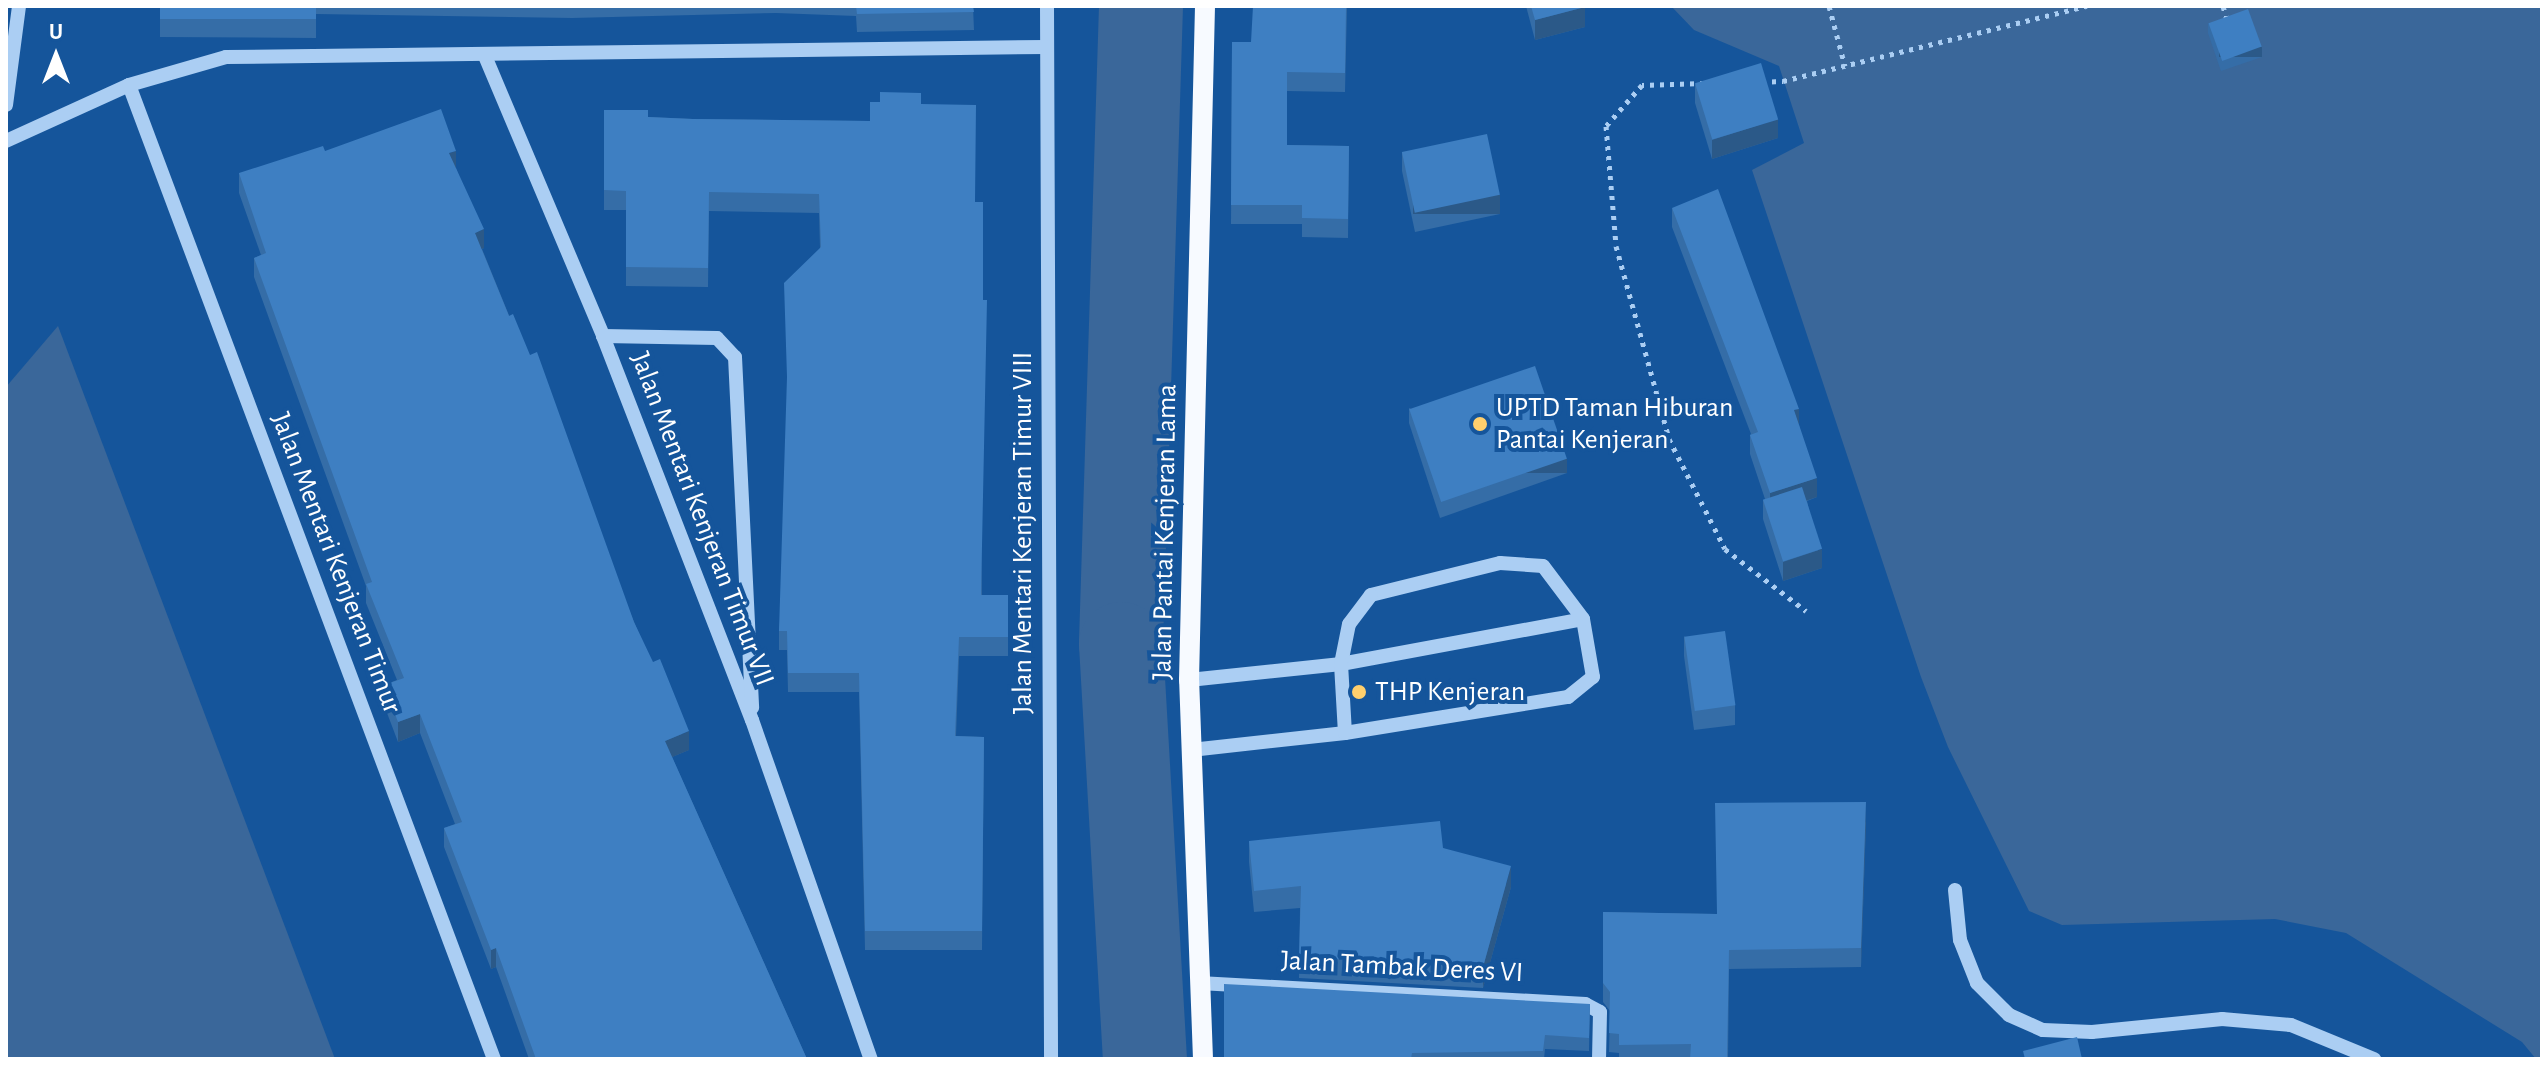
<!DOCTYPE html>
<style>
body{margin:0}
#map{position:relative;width:2548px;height:1065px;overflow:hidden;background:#15559b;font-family:"Alegreya Sans",sans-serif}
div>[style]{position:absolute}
.water>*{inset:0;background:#3a679a}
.river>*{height:84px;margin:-42px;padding:0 42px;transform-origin:42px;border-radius:42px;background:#3a679a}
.path>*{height:5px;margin-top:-2.5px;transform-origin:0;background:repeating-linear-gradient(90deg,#abcef3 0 4px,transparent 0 10px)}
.minor>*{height:14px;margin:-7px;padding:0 7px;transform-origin:7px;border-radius:7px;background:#abcef3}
.major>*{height:20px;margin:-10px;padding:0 10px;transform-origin:10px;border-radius:10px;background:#f7faff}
.wall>*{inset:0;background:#356da7}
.shaded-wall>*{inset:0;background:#2b5988;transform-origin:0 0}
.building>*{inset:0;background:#3e7fc2;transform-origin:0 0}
.dots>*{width:22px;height:22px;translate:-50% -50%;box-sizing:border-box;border:4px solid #15559b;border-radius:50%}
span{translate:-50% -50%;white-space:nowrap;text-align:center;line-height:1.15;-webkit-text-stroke:8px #15559b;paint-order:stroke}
.poi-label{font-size:28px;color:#fff}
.left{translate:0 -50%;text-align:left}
.street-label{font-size:28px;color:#fff}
.frame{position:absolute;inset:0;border:8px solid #fff;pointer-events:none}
.north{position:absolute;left:16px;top:16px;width:80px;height:80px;-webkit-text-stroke:6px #15559b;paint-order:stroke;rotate:0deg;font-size:22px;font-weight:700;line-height:32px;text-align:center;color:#fff}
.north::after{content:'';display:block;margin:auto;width:28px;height:36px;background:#fff;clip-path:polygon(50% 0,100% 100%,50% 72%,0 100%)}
</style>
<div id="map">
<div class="water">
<i style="clip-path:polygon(1671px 6px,2542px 6px,2542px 1059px,2536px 1059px,2522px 1042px,2346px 933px,2275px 919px,2062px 925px,2029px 911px,1948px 747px,1921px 677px,1752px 170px,1804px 143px,1779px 66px,1694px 30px)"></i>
<i style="clip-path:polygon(58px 326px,335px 1059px,6px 1059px,6px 387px)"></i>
</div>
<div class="river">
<i style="left:1141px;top:6px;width:638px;rotate:91.8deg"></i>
<i style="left:1121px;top:644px;width:416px;rotate:86.7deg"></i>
</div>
<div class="path">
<i style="left:1829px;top:6px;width:62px;rotate:75.1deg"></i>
<i style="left:2223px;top:6px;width:15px;rotate:74deg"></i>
<i style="left:1762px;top:82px;width:21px;rotate:-3deg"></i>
<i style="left:1783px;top:81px;width:313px;rotate:-13.9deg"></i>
<i style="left:1704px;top:83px;width:62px;rotate:178.2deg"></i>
<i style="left:1642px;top:85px;width:55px;rotate:131.3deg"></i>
<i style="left:1606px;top:126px;width:120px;rotate:85.2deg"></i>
<i style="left:1616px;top:246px;width:200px;rotate:74.6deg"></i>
<i style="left:1669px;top:439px;width:123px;rotate:63deg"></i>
<i style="left:1725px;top:549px;width:102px;rotate:37.4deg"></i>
</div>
<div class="minor">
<i style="left:1047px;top:6px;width:1053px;rotate:89.78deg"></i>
<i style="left:485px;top:56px;width:304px;rotate:67.1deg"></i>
<i style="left:603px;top:336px;width:412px;rotate:68.8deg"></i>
<i style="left:752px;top:720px;width:359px;rotate:70.7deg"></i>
<i style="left:129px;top:85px;width:1040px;rotate:69.46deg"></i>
<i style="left:6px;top:105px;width:100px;rotate:-82.5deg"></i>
<i style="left:6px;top:141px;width:135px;rotate:-24.5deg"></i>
<i style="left:129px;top:85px;width:101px;rotate:-16.1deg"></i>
<i style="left:226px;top:57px;width:821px;rotate:-0.7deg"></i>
<i style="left:603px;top:336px;width:114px;rotate:1deg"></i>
<i style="left:717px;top:338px;width:26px;rotate:47deg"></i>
<i style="left:735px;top:357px;width:351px;rotate:87.2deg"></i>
<i style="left:1189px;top:680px;width:153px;rotate:-6deg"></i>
<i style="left:1341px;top:664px;width:246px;rotate:-10.5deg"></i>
<i style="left:1191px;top:750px;width:155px;rotate:-6.3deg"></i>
<i style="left:1345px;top:733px;width:226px;rotate:-9.2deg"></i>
<i style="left:1568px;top:697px;width:32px;rotate:-39deg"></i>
<i style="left:1593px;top:677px;width:59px;rotate:-99.8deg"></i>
<i style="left:1583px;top:619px;width:66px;rotate:-127deg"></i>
<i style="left:1543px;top:566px;width:43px;rotate:-176deg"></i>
<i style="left:1500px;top:563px;width:133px;rotate:166.1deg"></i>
<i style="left:1371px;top:595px;width:36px;rotate:127deg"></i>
<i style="left:1349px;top:624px;width:41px;rotate:101.3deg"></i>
<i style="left:1341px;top:664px;width:69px;rotate:86.7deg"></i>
<i style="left:1955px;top:890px;width:50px;rotate:84.3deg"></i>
<i style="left:1960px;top:940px;width:46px;rotate:68.4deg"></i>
<i style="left:1977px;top:983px;width:45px;rotate:45deg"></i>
<i style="left:2009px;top:1015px;width:37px;rotate:24deg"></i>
<i style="left:2043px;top:1030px;width:49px;rotate:2.3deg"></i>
<i style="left:2092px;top:1032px;width:131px;rotate:-5.7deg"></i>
<i style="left:2222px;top:1019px;width:69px;rotate:5deg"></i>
<i style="left:2291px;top:1025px;width:90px;rotate:22.3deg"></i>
<i style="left:1199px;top:983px;width:387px;rotate:3.1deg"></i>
<i style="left:1585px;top:1004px;width:17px;rotate:28deg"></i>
<i style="left:1600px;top:1012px;width:47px;rotate:91.2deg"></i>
</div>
<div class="major">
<i style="left:1203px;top:1059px;width:379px;rotate:-92.1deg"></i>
<i style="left:1189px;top:680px;width:674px;rotate:-88.64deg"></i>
</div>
<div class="wall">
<i style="clip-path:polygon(160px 6px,973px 6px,974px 30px,857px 32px,856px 16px,776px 13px,572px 18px,316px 14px,316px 38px,160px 37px)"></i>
<i style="clip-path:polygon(1347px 6px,1345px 92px,1287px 91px,1287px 145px,1349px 146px,1348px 238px,1302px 237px,1302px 224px,1231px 224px,1232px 42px,1251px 42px)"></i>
<i style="clip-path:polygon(1526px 6px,1585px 6px,1585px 27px,1535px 40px)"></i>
<i style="clip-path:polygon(2208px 23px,2262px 57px,2221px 71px,2208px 33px)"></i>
<i style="clip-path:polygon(1695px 84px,1778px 138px,1712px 159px,1695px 103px)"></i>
<i style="clip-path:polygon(921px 104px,975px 202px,982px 595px,1008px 595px,1008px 656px,959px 656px,956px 736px,984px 737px,982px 950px,865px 950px,859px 692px,788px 692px,787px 650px,779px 650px,779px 631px,820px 248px,819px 213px,709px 211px,708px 287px,626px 286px,626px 210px,604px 210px,604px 110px,648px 117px,693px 119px,870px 121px)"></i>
<i style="clip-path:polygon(1402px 152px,1500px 214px,1415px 232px,1402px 171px)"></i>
<i style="clip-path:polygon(456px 168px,484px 248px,482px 249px,634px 622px,689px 750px,672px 757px,807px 1059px,529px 1059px,496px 967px,491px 969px,444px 847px,444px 828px,455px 824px,420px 733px,398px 742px,384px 705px,384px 685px,397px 680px,366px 603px,366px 586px,254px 277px,254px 258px,261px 255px,239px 193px,239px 173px)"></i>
<i style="clip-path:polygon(1672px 208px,1799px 425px,1817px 497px,1807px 501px,1822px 568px,1783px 581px,1763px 519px,1763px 500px,1765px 499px,1750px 454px,1750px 435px,1751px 434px,1672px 227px)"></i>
<i style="clip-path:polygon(1409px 408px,1567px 473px,1440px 518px,1409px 423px)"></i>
<i style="clip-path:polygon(1684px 636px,1735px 705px,1735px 725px,1694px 730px,1684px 656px)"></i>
<i style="clip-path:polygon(1866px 822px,1861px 967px,1729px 969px,1728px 1059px,1619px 1059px,1619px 1053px,1609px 1052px,1610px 1011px,1603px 1002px,1603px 912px,1717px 914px)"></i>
<i style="clip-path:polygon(1249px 841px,1443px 848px,1511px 887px,1483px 988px,1299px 978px,1300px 908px,1254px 912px,1249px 862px)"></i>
<i style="clip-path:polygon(1590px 1004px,1589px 1051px,1545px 1049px,1544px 1059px,1224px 1059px)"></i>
</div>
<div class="shaded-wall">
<i style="clip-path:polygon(1585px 7px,1585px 27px,1535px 40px,1535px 20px)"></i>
<i style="left:2262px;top:47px;width:10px;height:43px;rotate:90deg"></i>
<i style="clip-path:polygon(1778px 119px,1778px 138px,1712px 159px,1712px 140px)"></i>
<i style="clip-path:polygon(456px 151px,456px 170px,449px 153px)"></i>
<i style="left:1500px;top:195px;width:19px;height:87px;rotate:90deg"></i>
<i style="clip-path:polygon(484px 229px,484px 248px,475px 252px,475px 233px)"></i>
<i style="clip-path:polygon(1799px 409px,1799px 428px,1794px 410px)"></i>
<i style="left:1567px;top:459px;width:14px;height:134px;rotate:90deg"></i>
<i style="clip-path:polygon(1817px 478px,1817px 497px,1770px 513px,1770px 493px)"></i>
<i style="clip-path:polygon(1822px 549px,1822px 568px,1783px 581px,1783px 562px)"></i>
<i style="clip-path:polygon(420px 714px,420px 733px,398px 742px,398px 722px)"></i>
<i style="clip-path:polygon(689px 731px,689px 750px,665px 760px,665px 741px)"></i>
<i style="clip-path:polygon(1866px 802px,1866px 822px,1861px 967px,1861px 948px)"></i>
<i style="clip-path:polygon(1511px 866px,1511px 887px,1483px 988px,1483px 967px)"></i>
<i style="clip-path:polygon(496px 948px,496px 967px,491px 969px,491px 950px)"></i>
</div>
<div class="building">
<i style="left:160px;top:6px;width:156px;height:13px"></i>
<i style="clip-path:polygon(856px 6px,973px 6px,974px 12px,857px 14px)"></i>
<i style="clip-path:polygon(1253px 6px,1346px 6px,1345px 73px,1287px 72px,1287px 145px,1349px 146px,1348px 219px,1302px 218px,1302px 205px,1231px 205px,1232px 42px,1251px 42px)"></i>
<i style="clip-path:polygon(1531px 6px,1585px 6px,1585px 7px,1535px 20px)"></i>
<i style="left:2248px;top:9px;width:40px;height:42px;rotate:70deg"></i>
<i style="left:1761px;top:63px;width:59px;height:69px;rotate:73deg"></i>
<i style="clip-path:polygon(880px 92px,921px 93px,921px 104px,976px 105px,975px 202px,983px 202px,983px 300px,987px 300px,981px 595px,1008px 595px,1008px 637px,959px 637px,955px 736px,984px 737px,982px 931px,865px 931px,859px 673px,788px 673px,787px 631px,779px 631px,787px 377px,784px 283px,821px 247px,819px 194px,709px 192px,708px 268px,626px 267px,626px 191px,604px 190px,604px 110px,648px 110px,648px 117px,693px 119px,870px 121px,870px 102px,880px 102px)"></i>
<i style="clip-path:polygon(441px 109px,456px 151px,449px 153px,484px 229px,475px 233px,509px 316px,513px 314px,530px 355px,537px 352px,634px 622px,653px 662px,660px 659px,689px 731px,665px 741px,807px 1059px,536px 1059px,496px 948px,491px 950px,444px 828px,462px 822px,420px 714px,398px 722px,384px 685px,404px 678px,366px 584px,372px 582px,254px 258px,266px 253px,239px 173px,323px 146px,325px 151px)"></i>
<i style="left:1487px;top:134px;width:62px;height:87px;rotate:78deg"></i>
<i style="clip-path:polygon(1718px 189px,1799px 409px,1794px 410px,1817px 478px,1770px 493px,1750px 435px,1758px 432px,1672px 208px)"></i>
<i style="left:1535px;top:366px;width:98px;height:133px;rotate:71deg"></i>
<i style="left:1802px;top:487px;width:65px;height:41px;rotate:72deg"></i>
<i style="left:1725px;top:631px;width:75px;height:41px;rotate:82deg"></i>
<i style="clip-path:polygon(1866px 802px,1861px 948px,1729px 950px,1727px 1059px,1690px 1059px,1691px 1044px,1619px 1045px,1619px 1034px,1609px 1033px,1610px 992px,1603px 983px,1603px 912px,1717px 914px,1715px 803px)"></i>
<i style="clip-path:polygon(1440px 821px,1443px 848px,1511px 866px,1483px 967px,1299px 957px,1301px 886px,1254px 891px,1249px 841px)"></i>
<i style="clip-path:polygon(1224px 984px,1590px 1004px,1589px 1038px,1545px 1035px,1543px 1051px,1412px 1053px,1411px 1059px,1224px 1059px)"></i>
<i style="clip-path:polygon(2077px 1037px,2082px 1059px,2025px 1059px,2023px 1051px)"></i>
</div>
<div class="dots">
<i style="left:1480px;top:424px;background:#ffcf6d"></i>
<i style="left:1359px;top:692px;background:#ffcf6d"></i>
</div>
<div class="poi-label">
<span class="left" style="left:1496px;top:424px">UPTD Taman Hiburan<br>Pantai Kenjeran</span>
<span class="left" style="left:1375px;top:692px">THP Kenjeran</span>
</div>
<div class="street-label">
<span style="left:702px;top:519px;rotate:69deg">Jalan Mentari Kenjeran Timur VII</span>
<span style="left:1165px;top:532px;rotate:-89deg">Jalan Pantai Kenjeran Lama</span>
<span style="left:1023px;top:533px;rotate:-90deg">Jalan Mentari Kenjeran Timur VIII</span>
<span style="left:336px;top:563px;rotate:69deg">Jalan Mentari Kenjeran Timur</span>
<span style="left:1402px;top:967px;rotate:3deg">Jalan Tambak Deres VI</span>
</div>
<div class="frame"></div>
<div class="north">U</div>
</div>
